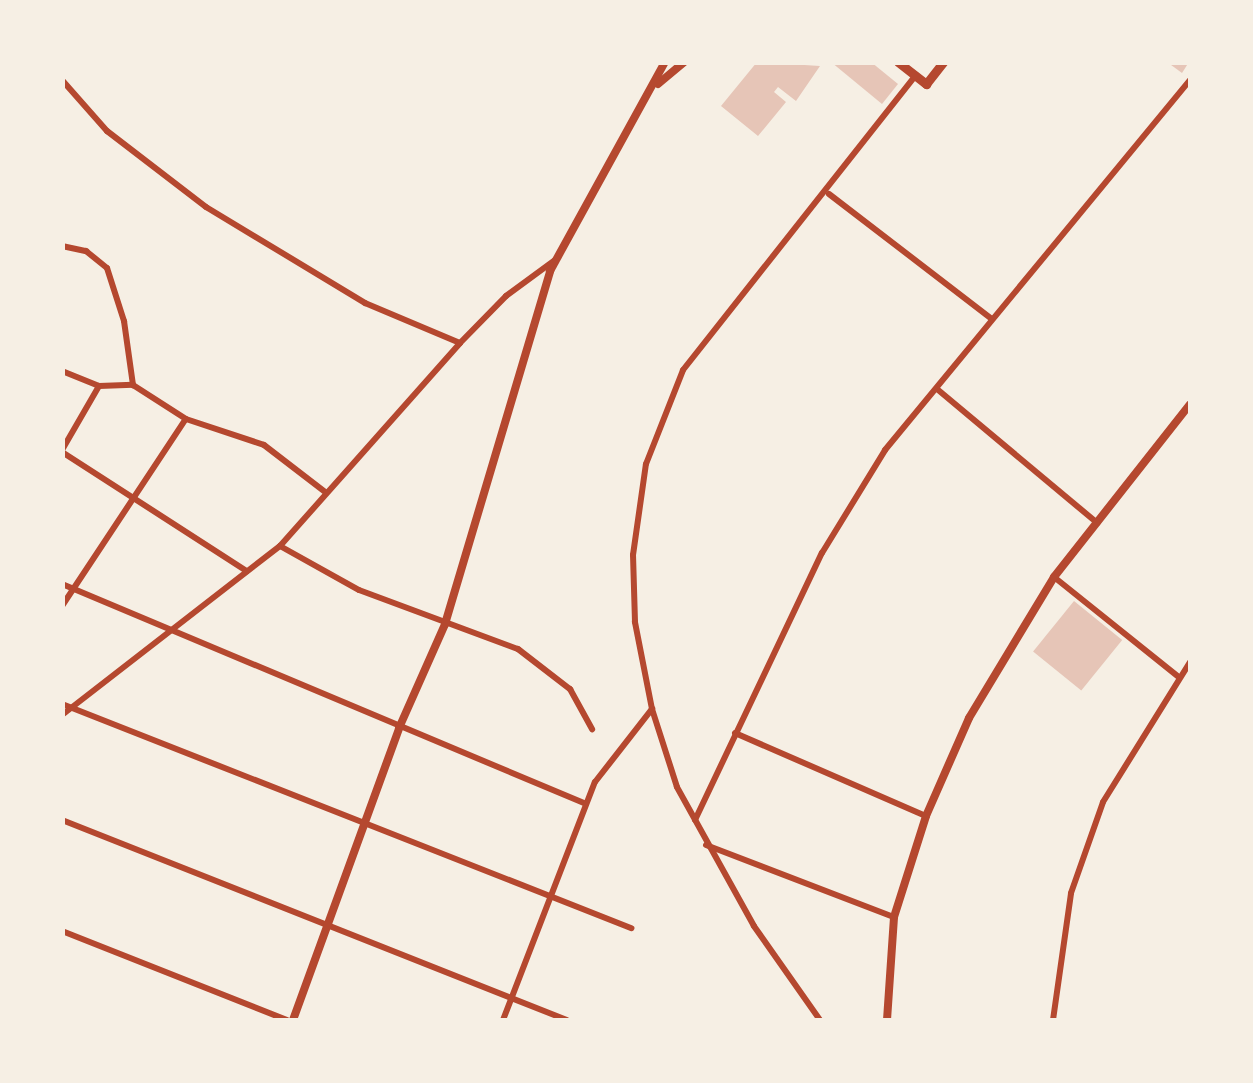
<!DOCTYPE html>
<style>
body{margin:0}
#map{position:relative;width:1253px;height:1083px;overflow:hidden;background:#f6efe4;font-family:"Work Sans",sans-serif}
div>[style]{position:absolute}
.building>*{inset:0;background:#e6c5b7;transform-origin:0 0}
.minor>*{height:6px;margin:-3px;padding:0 3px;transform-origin:3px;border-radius:3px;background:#b5482f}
.tertiary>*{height:8px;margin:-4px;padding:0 4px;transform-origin:4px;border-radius:4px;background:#b5482f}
.secondary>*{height:9px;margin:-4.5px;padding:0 4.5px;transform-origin:4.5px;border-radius:4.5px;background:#b5482f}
span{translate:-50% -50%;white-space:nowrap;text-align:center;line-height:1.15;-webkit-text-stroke:10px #f6efe4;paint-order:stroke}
.frame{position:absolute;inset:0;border:65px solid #f6efe4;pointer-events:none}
</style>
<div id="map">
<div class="building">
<i style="clip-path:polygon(757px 62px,820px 66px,796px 101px,778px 87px,774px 92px,786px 102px,758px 136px,721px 106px)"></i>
<i style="clip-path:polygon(831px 62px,871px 62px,898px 84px,882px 104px)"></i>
<i style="clip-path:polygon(1167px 62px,1189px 62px,1182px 73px)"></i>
<i style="left:1074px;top:601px;width:62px;height:65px;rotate:39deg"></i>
</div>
<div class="minor">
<i style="left:62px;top:80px;width:68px;rotate:48.6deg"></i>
<i style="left:107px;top:131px;width:125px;rotate:37.5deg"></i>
<i style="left:206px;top:207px;width:186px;rotate:31.1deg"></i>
<i style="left:365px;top:303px;width:103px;rotate:22.8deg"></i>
<i style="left:829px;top:194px;width:205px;rotate:37.5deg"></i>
<i style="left:62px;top:246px;width:25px;rotate:12deg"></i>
<i style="left:86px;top:251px;width:27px;rotate:39deg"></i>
<i style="left:107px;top:268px;width:56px;rotate:72.2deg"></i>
<i style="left:124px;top:321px;width:65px;rotate:82deg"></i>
<i style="left:133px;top:385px;width:63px;rotate:32.7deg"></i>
<i style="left:186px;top:419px;width:82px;rotate:18.4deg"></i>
<i style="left:264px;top:445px;width:77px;rotate:37.6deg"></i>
<i style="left:62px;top:371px;width:40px;rotate:22deg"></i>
<i style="left:99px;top:386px;width:34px;rotate:-2deg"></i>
<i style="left:937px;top:389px;width:209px;rotate:39.9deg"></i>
<i style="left:62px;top:450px;width:74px;rotate:-60deg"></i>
<i style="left:62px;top:452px;width:220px;rotate:32.8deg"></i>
<i style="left:280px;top:546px;width:90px;rotate:29.1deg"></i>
<i style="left:359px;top:590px;width:170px;rotate:20.4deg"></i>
<i style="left:518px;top:649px;width:66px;rotate:37.6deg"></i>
<i style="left:570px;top:689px;width:46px;rotate:61.2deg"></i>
<i style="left:1054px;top:577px;width:160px;rotate:38.7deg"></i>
<i style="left:62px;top:584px;width:568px;rotate:22.77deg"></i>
<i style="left:62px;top:606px;width:224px;rotate:-56.5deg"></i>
<i style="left:62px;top:704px;width:612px;rotate:21.49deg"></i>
<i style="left:62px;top:715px;width:276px;rotate:-37.8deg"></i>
<i style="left:280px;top:546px;width:271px;rotate:-48.4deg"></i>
<i style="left:460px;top:343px;width:66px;rotate:-45.6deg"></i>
<i style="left:506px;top:296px;width:61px;rotate:-36.3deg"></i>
<i style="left:735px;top:733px;width:208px;rotate:23.5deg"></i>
<i style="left:62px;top:820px;width:543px;rotate:21.61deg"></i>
<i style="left:695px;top:820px;width:296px;rotate:-64.6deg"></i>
<i style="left:822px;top:553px;width:121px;rotate:-58.5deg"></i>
<i style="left:885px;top:450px;width:480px;rotate:-50.5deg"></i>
<i style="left:706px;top:845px;width:201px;rotate:21deg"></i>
<i style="left:62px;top:931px;width:242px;rotate:21.6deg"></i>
<i style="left:503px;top:1020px;width:255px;rotate:-68.9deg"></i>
<i style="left:595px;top:782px;width:93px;rotate:-52deg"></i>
<i style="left:820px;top:1020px;width:115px;rotate:-125.1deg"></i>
<i style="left:754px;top:926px;width:159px;rotate:-119deg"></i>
<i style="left:677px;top:787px;width:82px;rotate:-107.8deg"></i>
<i style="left:652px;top:709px;width:89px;rotate:-101.1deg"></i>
<i style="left:635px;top:622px;width:67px;rotate:-91.7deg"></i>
<i style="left:633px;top:555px;width:92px;rotate:-81.9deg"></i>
<i style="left:646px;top:464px;width:101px;rotate:-68.5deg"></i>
<i style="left:683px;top:370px;width:376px;rotate:-51.7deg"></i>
<i style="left:1053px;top:1020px;width:128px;rotate:-81.9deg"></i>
<i style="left:1071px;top:893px;width:96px;rotate:-70.6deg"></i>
<i style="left:1103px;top:802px;width:165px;rotate:-58.1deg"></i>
</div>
<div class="tertiary">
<i style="left:658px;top:84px;width:34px;rotate:-40deg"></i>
<i style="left:293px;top:1020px;width:311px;rotate:-70deg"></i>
<i style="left:399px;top:728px;width:114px;rotate:-66.1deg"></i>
<i style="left:445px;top:624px;width:368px;rotate:-73.4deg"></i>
<i style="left:550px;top:271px;width:239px;rotate:-61.2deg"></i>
<i style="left:887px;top:1020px;width:103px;rotate:-86.1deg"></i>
<i style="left:894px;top:917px;width:106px;rotate:-72.4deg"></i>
<i style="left:926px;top:816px;width:107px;rotate:-66.3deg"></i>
<i style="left:969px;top:718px;width:165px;rotate:-58.9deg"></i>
<i style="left:1054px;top:577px;width:220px;rotate:-51.8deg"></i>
</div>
<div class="secondary">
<i style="left:898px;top:62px;width:36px;rotate:38deg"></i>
<i style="left:926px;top:84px;width:28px;rotate:-52deg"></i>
</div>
<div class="frame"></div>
</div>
